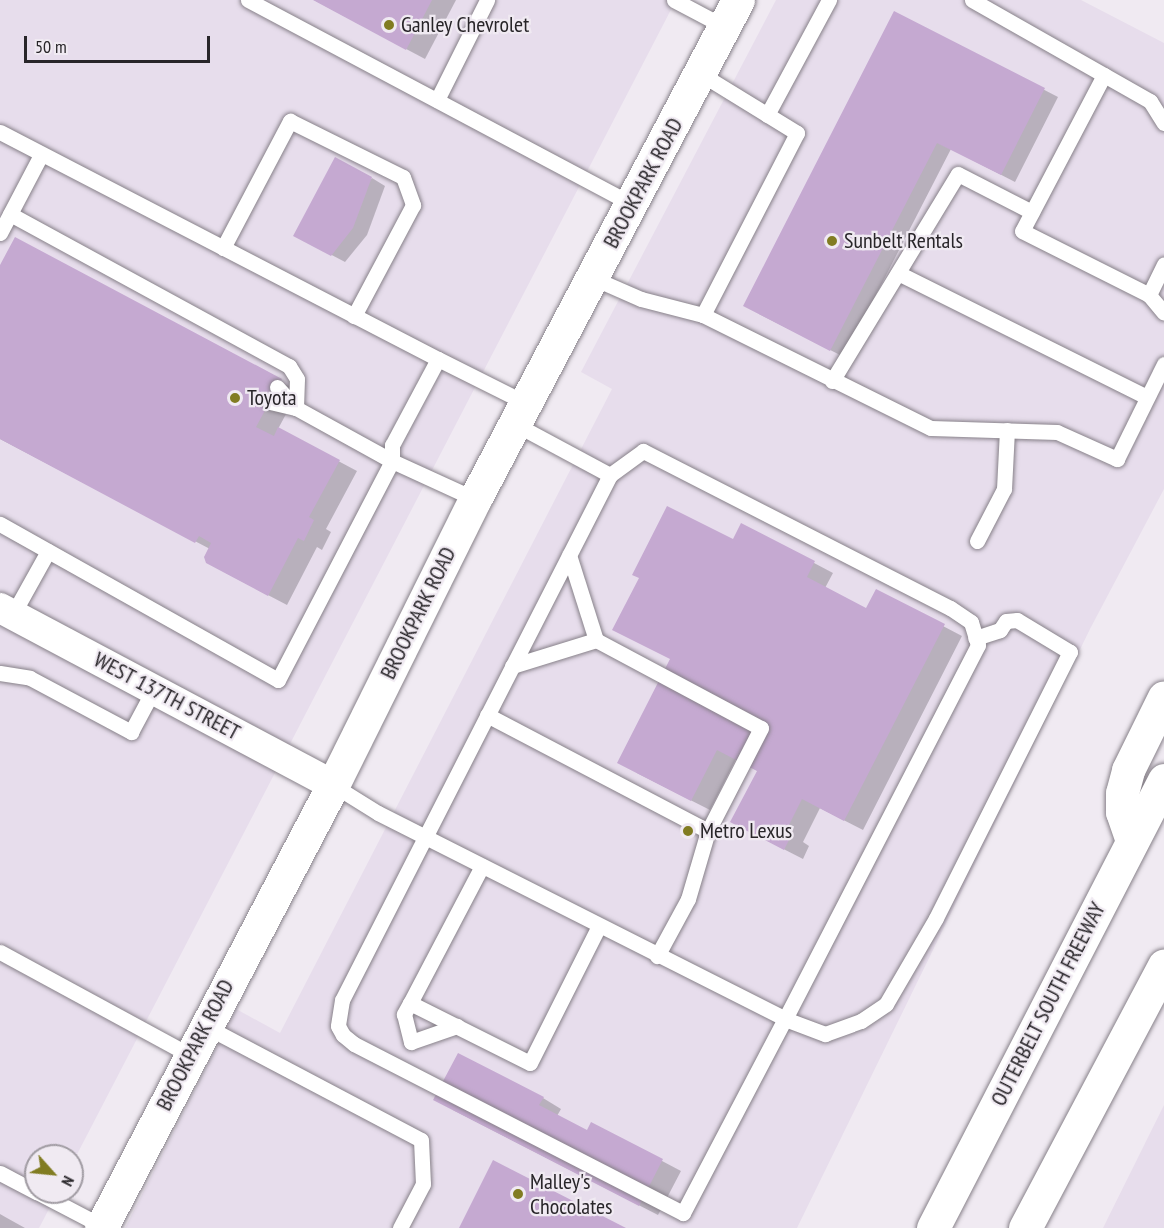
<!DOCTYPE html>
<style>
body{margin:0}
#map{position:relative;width:1164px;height:1228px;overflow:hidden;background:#f0eaf2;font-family:"PT Sans Narrow",sans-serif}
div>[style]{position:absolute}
.built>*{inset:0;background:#e7ddec}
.shadow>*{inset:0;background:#0003}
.building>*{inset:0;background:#c5a9d1}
.roads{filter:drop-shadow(0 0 2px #878189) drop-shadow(0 0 2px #878189)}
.lane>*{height:15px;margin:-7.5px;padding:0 7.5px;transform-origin:7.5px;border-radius:7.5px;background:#fff}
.street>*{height:30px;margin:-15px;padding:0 15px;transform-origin:15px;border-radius:15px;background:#fff}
.primary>*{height:33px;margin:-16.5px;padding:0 16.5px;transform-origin:16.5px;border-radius:16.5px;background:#fff}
.highway>*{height:33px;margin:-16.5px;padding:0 16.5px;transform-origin:16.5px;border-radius:16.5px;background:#fff}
.dots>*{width:16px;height:16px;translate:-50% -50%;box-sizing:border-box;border:3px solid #f0eaf2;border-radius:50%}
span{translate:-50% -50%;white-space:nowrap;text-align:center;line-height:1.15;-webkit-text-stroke:4.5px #f0eaf2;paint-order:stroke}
.poi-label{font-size:22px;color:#282529}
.left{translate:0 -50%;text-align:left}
.street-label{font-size:22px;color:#282529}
.north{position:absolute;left:24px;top:1144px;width:60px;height:60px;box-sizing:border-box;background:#f0eaf2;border:2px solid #a09ba2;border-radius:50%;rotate:117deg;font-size:16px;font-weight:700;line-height:24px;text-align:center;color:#282529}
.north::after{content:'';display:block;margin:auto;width:21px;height:27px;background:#817c22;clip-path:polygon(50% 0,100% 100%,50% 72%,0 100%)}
.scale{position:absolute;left:24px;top:36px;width:186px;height:27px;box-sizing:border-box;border:3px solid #282529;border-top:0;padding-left:8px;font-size:18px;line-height:21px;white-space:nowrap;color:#282529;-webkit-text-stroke:4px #f0eaf2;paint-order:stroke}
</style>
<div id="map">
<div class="built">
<i style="clip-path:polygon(0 0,676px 0,72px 1164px,72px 1156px,36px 1156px,36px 1192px,58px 1192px,39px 1228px,0 1228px)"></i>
<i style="clip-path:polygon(776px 0,1081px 0,1164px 43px,1164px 489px,1090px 629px,797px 1228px,125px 1228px,236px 1009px,280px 1033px,612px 389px,581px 372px)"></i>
<i style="clip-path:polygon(1164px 1105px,1164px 1228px,1103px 1228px)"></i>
</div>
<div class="shadow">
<i style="clip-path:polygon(314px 0,456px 0,425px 59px)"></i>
<i style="clip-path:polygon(895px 13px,1058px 97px,1015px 182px,951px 149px,844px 357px,759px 314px)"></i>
<i style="clip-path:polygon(372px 178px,385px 186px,367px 235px,345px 262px,309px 243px)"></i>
<i style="clip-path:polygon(0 268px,299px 390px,278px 429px,357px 471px,326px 529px,331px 532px,322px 550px,317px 547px,287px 605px,226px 573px,210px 549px,0 439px)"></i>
<i style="clip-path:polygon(742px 525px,833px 573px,825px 588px,867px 610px,876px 591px,962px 636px,863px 830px,820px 808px,803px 842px,809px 846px,803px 859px,750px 832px,758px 771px,736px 759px,710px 810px,637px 773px)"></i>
<i style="clip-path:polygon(543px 1098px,561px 1109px,557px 1116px,588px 1132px,592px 1124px,681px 1171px,658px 1215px,453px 1110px)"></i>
<i style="clip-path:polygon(0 1214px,7px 1218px,25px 1228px,0 1228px)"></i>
</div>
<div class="building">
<i style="clip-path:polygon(313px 0,432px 0,406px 50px)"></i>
<i style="clip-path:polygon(894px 11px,1045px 88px,1001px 175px,937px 143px,830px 351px,743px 306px)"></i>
<i style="clip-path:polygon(335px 157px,372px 177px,353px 228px,331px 256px,293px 236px)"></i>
<i style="clip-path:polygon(15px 237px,282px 379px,256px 427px,274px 436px,278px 427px,340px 460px,309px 517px,314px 520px,304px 541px,298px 538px,268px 596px,206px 563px,204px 557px,211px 543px,199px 536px,195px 543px,0 439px,0 265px)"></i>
<i style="clip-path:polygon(667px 506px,733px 539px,741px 523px,815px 561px,807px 577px,866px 608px,876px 589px,945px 624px,844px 821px,802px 799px,786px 831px,792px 834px,784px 850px,730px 822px,757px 771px,717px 750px,691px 801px,617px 763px,670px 659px,612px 630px,639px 578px,632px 575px)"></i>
<i style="clip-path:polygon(458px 1053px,544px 1097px,539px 1105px,587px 1130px,591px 1122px,663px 1159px,639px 1206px,433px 1100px)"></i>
<i style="clip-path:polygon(493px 1160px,626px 1228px,459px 1228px)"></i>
</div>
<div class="roads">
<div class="lane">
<i style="left:248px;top:0;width:435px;rotate:28deg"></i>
<i style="left:674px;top:0;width:58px;rotate:27.9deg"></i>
<i style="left:972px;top:0;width:205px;rotate:29.6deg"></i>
<i style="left:1150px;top:101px;width:26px;rotate:58deg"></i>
<i style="left:1104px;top:75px;width:176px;rotate:117.7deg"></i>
<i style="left:1022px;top:231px;width:142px;rotate:26.7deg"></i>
<i style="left:1149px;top:295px;width:34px;rotate:-64deg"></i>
<i style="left:437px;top:100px;width:112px;rotate:-63.4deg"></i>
<i style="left:767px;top:115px;width:131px;rotate:-61.7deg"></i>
<i style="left:0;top:132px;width:493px;rotate:27.4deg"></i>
<i style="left:438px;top:359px;width:98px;rotate:118.1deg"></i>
<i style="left:392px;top:445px;width:16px;rotate:90deg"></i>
<i style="left:392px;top:461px;width:247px;rotate:117.5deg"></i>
<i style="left:278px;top:680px;width:319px;rotate:-150.7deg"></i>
<i style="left:10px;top:214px;width:318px;rotate:28.6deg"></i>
<i style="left:289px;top:366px;width:15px;rotate:58deg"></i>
<i style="left:297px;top:379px;width:29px;rotate:92deg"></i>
<i style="left:296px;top:408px;width:110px;rotate:28.9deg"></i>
<i style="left:392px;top:461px;width:91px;rotate:24.6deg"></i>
<i style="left:0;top:233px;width:88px;rotate:-62.3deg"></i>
<i style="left:223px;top:248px;width:144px;rotate:-62.2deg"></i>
<i style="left:290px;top:121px;width:126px;rotate:26.4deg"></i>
<i style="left:403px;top:177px;width:30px;rotate:70deg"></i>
<i style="left:413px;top:205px;width:126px;rotate:118deg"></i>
<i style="left:898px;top:273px;width:278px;rotate:26.5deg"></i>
<i style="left:593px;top:278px;width:52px;rotate:23.6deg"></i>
<i style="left:641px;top:299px;width:64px;rotate:14.5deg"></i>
<i style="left:703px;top:315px;width:205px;rotate:-62.7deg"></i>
<i style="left:797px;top:133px;width:113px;rotate:-148.4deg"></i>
<i style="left:1149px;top:295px;width:23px;rotate:50deg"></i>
<i style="left:703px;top:315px;width:254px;rotate:26.4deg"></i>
<i style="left:931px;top:428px;width:126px;rotate:1.8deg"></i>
<i style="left:1057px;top:432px;width:66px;rotate:24.2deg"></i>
<i style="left:1117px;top:459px;width:106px;rotate:-63.7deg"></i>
<i style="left:438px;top:359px;width:98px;rotate:26.6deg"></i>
<i style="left:832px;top:381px;width:242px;rotate:-58.7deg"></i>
<i style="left:958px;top:174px;width:83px;rotate:27.2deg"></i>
<i style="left:277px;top:387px;width:28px;rotate:48deg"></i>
<i style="left:270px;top:402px;width:27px;rotate:13deg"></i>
<i style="left:610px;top:475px;width:589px;rotate:117.04deg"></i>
<i style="left:342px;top:1000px;width:26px;rotate:99deg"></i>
<i style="left:338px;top:1026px;width:10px;rotate:61deg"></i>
<i style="left:343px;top:1035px;width:14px;rotate:39deg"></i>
<i style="left:354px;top:1044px;width:370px;rotate:27.2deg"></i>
<i style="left:683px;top:1213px;width:219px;rotate:-62.3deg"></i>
<i style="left:785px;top:1019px;width:43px;rotate:20.6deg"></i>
<i style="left:825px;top:1034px;width:38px;rotate:-20deg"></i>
<i style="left:861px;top:1021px;width:30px;rotate:-34deg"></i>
<i style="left:886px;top:1004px;width:99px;rotate:-59.8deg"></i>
<i style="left:936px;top:918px;width:298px;rotate:-63.3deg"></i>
<i style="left:1070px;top:652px;width:62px;rotate:-148.9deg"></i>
<i style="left:1017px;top:620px;width:11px;rotate:175deg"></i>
<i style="left:1006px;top:621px;width:11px;rotate:124deg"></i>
<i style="left:1000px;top:630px;width:26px;rotate:162deg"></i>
<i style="left:977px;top:541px;width:59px;rotate:-62.6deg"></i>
<i style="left:1004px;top:489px;width:59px;rotate:-87.1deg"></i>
<i style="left:13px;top:614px;width:72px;rotate:-60.9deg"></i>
<i style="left:596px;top:640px;width:187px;rotate:28.1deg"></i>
<i style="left:761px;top:728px;width:116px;rotate:117.2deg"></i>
<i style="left:512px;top:666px;width:88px;rotate:-17.2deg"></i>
<i style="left:596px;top:640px;width:89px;rotate:-107.6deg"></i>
<i style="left:0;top:673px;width:30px;rotate:9deg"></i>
<i style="left:30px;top:678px;width:115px;rotate:28.1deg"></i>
<i style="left:131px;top:732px;width:49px;rotate:-61.9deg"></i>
<i style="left:487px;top:715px;width:250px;rotate:27.7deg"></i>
<i style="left:708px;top:831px;width:71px;rotate:106.4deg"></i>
<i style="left:688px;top:899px;width:65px;rotate:118.5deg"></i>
<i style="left:333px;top:785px;width:53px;rotate:31.9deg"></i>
<i style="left:378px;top:813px;width:456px;rotate:26.8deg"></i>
<i style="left:785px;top:1019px;width:421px;rotate:-62.7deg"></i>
<i style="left:978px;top:645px;width:24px;rotate:-107deg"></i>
<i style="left:971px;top:622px;width:25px;rotate:-146deg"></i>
<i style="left:950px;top:608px;width:345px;rotate:-152.9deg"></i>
<i style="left:643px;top:451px;width:41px;rotate:144deg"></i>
<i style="left:610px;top:475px;width:108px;rotate:-151.8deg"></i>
<i style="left:482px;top:866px;width:155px;rotate:117.7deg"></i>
<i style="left:410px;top:1003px;width:134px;rotate:26.6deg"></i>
<i style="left:530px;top:1063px;width:153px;rotate:-63.3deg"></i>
<i style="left:0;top:952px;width:216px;rotate:28.5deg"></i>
<i style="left:410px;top:1003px;width:13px;rotate:119deg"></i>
<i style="left:404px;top:1014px;width:29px;rotate:76deg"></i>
<i style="left:411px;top:1042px;width:49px;rotate:-19.2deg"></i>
<i style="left:205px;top:1026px;width:244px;rotate:27.8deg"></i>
<i style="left:421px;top:1140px;width:44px;rotate:87.4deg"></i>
<i style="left:423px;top:1184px;width:50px;rotate:117.6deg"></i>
<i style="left:0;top:1173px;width:41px;rotate:27.8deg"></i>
<i style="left:37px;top:1192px;width:73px;rotate:27.6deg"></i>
</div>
<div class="street">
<i style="left:0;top:608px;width:377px;rotate:28deg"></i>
</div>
<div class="primary">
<i style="left:101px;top:1228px;width:500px;rotate:-62.36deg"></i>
<i style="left:333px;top:785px;width:319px;rotate:-63.6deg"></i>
<i style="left:475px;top:499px;width:564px;rotate:-62.21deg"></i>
</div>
<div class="highway">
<i style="left:1132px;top:841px;width:31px;rotate:-109deg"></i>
<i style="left:1122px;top:812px;width:19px;rotate:-90deg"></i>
<i style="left:1122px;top:793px;width:24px;rotate:-75deg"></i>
<i style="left:1128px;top:770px;width:81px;rotate:-63.7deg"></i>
<i style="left:933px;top:1228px;width:504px;rotate:-62.72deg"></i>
<i style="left:1025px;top:1228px;width:297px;rotate:-62.1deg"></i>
</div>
</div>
<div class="dots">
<i style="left:389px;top:25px;background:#817c22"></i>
<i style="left:832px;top:241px;background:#817c22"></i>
<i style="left:235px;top:398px;background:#817c22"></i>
<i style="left:688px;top:831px;background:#817c22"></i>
<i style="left:518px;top:1194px;background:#817c22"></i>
</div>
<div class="poi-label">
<span class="left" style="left:401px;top:25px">Ganley Chevrolet</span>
<span class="left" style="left:844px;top:241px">Sunbelt Rentals</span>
<span class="left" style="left:247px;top:398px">Toyota</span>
<span class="left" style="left:700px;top:831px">Metro Lexus</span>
<span class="left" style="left:530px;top:1194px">Malley's<br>Chocolates</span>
</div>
<div class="street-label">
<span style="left:643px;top:183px;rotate:-62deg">BROOKPARK ROAD</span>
<span style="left:418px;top:613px;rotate:-64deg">BROOKPARK ROAD</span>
<span style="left:167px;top:696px;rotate:28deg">WEST 137TH STREET</span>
<span style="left:1048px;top:1004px;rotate:-63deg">OUTERBELT SOUTH FREEWAY</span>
<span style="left:195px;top:1045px;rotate:-63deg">BROOKPARK ROAD</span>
</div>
<div class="north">N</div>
<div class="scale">50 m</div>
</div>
